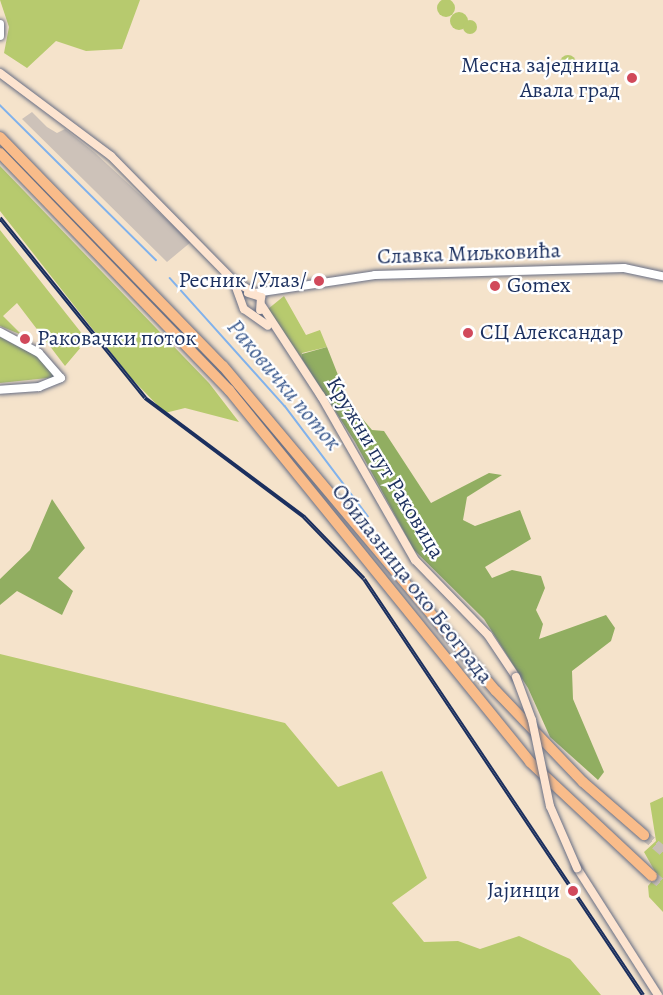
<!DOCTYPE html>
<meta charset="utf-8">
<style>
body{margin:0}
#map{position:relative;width:663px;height:995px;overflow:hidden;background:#f5e3cb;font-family:Alegreya,serif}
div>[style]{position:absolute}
.industrial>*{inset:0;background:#cdc2b9}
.green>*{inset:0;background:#b7ca6e}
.round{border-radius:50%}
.forest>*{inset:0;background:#91ae61}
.stream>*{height:1.5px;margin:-0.75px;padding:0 0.75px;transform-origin:0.75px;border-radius:0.75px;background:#81b2ec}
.motorway-tunnel>*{height:10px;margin-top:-5px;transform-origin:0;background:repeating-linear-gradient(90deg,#c9bfb5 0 10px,transparent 0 15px)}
.roads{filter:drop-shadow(0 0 2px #676e84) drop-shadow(0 0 2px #676e84)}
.tertiary>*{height:8px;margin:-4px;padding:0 4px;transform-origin:4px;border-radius:4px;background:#fff}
.secondary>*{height:8px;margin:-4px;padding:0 4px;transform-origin:4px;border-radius:4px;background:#fde4d0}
.motorway>*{height:10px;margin:-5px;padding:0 5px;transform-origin:5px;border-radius:5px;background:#f9bc8a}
.rail>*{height:4px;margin-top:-2px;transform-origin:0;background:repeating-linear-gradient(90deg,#fff 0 4.5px,#1b2f5e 0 9px);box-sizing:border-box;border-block:2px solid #1b2f5e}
.bridges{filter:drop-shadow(0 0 2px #676e84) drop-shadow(0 0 2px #676e84)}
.secondary-bridge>*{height:8px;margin:-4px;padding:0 4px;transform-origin:4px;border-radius:4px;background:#fde4d0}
.dots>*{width:16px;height:16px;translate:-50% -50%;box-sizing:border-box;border:3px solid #fff;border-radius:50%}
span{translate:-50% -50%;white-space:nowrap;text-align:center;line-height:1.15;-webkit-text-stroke:4.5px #fff;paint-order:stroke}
.poi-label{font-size:22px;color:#1b2f5e}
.right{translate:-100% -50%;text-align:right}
.left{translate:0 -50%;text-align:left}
.street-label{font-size:22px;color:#1b2f5e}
.water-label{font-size:24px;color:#3f5d90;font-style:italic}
</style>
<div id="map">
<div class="industrial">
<i style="clip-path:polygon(32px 112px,47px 127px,57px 133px,65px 129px,94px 152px,191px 242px,167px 262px,22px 119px)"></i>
</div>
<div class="green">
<i class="round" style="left:437px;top:-1px;width:18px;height:18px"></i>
<i style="clip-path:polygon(0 0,140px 0,122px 49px,86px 51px,56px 41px,27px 68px,4px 53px,9px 27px)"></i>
<i class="round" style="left:450px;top:12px;width:18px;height:18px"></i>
<i class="round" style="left:463px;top:20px;width:14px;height:14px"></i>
<i class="round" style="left:560px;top:55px;width:16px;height:16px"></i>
<i style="clip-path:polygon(0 166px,209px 383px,239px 422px,185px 408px,165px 413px,131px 378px,0 211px)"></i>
<i style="clip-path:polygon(0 230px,87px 340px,65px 366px,17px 303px,3px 316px,22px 335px,0 326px)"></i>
<i style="clip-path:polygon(284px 296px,306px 335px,320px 330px,327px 347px,302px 353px,302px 359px,268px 309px)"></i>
<i style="clip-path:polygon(0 337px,36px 356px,57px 377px,0 383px)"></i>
<i style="clip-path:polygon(0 654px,285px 723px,338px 787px,382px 771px,427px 878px,392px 903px,424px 942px,458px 941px,480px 949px,519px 936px,570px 959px,601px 995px,0 995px)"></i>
<i style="clip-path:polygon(663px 797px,663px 912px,649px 897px,648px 886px,657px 875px,644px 852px,656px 841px,650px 803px)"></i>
</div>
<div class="forest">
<i style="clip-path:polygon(327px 347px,349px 403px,372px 430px,384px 431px,431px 503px,489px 473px,502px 475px,467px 497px,463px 520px,475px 526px,520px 510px,531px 539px,485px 567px,492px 578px,512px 570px,541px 576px,545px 588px,536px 610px,543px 624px,539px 639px,606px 615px,615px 628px,611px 641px,572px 671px,573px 699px,604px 772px,598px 780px,550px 737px,528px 688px,484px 619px,414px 550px,355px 442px,302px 359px,302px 354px)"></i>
<i style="clip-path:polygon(52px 499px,85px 548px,58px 578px,73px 591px,62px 615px,17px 591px,0 605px,0 579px,30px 550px)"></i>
</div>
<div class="stream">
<i style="left:0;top:105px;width:220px;rotate:44.8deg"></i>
<i style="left:170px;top:278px;width:172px;rotate:48.1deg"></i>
<i style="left:285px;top:406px;width:138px;rotate:53deg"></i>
</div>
<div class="motorway-tunnel">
<i style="left:644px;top:835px;width:25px;rotate:40deg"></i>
<i style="left:652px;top:876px;width:14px;rotate:39deg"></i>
</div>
<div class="roads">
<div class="tertiary">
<i style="left:0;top:24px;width:12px;rotate:90deg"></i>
<i style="left:255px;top:293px;width:121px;rotate:-8.5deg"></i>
<i style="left:375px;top:275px;width:249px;rotate:-1.6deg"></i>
<i style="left:624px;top:268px;width:40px;rotate:12deg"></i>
<i style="left:0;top:332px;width:44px;rotate:28.3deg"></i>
<i style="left:39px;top:353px;width:33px;rotate:49deg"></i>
<i style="left:61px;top:378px;width:24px;rotate:158deg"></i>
<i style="left:39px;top:387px;width:39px;rotate:176deg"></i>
</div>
<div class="secondary">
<i style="left:0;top:73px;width:139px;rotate:36.8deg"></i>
<i style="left:111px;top:156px;width:175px;rotate:45.5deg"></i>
<i style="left:234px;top:281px;width:22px;rotate:30deg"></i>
<i style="left:234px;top:282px;width:29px;rotate:70deg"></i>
<i style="left:244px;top:309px;width:29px;rotate:35deg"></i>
<i style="left:248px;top:293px;width:14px;rotate:17deg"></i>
<i style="left:261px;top:297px;width:13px;rotate:94deg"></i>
<i style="left:262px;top:306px;width:108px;rotate:56.8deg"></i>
<i style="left:321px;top:396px;width:189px;rotate:60.2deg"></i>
<i style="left:415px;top:560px;width:105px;rotate:45.8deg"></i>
<i style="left:488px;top:635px;width:50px;rotate:56.3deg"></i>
<i style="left:577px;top:868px;width:151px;rotate:57.5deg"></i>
</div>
<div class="motorway">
<i style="left:0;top:137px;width:320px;rotate:45.8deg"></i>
<i style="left:223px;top:366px;width:424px;rotate:50deg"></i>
<i style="left:496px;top:691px;width:126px;rotate:46.3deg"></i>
<i style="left:583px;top:782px;width:81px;rotate:41deg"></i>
<i style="left:0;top:153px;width:330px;rotate:46deg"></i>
<i style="left:229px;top:390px;width:479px;rotate:51deg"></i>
<i style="left:530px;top:762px;width:167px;rotate:43.1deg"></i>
</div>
</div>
<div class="rail">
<i style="left:0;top:218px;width:231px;rotate:51.1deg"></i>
<i style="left:145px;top:398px;width:199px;rotate:36.8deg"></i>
<i style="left:304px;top:517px;width:86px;rotate:45.9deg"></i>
<i style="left:364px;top:579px;width:501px;rotate:56.15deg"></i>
</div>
<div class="bridges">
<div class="secondary-bridge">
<i style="left:516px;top:677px;width:46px;rotate:69.6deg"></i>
<i style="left:532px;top:720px;width:88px;rotate:78.2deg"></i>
<i style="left:550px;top:806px;width:68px;rotate:66.5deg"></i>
</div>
</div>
<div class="dots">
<i style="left:632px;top:78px;background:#d1495b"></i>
<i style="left:319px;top:281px;background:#d1495b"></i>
<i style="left:495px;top:286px;background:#d1495b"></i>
<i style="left:468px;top:333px;background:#d1495b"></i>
<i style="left:25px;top:339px;background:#d1495b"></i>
<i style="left:573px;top:891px;background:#d1495b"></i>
</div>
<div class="poi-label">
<span class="right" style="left:620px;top:78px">Месна заједница<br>Авала град</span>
<span class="right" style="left:307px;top:281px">Ресник /Улаз/</span>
<span class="left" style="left:507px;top:286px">Gomex</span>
<span class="left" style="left:480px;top:333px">СЦ Александар</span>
<span class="left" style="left:37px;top:339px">Раковачки поток</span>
<span class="right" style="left:560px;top:891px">Јајинци</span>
</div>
<div class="street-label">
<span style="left:469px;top:254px;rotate:-2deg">Славка Миљковића</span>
<span style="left:385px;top:468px;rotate:59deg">Кружни пут Раковица</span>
<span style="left:412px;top:584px;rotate:52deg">Обилазница око Београда</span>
</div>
<div class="water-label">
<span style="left:284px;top:385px;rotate:50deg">Раковички поток</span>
</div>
</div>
